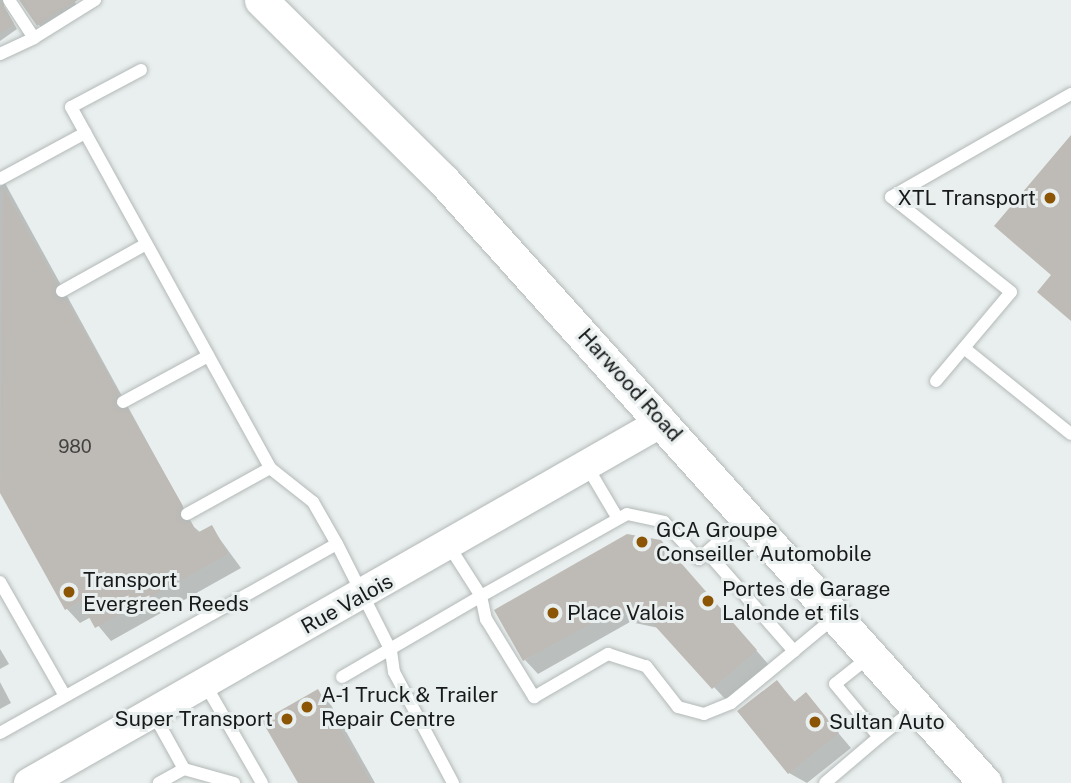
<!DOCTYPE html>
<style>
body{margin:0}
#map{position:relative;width:1071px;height:783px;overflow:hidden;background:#e9efee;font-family:"Public Sans",sans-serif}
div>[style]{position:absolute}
.shadow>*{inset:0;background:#0003}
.building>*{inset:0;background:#bebbb7}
.roads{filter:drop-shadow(0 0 2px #b3b9b8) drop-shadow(0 0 2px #b3b9b8)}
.service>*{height:12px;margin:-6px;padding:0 6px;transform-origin:6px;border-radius:6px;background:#fff}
.tertiary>*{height:30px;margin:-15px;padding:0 15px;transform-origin:15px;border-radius:15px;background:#fff}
.secondary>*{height:33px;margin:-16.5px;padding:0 16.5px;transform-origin:16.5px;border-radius:16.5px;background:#fff}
.dots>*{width:19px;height:19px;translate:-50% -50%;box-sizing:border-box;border:4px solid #e9efee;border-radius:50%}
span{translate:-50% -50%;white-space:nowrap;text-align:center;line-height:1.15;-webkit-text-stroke:6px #e9efee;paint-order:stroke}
.number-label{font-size:18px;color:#424241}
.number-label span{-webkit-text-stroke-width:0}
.poi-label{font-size:21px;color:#181a1a}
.right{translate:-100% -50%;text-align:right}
.left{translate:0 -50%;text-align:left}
.street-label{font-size:21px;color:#181a1a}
</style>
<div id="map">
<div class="shadow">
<i style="clip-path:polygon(0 0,7px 0,4px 6px,17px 29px,0 41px)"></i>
<i style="clip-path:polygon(21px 0,73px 0,78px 6px,42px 29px)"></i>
<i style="clip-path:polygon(0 174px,194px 527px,201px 533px,211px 527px,241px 568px,111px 641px,91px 617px,80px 623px,67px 609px,0 490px)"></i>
<i style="clip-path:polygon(674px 556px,769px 665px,727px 701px,659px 628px,630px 622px,538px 674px,525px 660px)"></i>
<i style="clip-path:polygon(0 649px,9px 664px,0 669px)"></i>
<i style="clip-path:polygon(0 682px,11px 703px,0 709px)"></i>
<i style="clip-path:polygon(777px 682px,796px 703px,806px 695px,851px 748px,807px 783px,789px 773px)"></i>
<i style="clip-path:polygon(318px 692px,331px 705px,375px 783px,300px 783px)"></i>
</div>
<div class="building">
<i style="clip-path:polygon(0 0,14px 24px,0 34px)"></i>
<i style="clip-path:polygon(19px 0,78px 0,37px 26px)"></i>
<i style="clip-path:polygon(1071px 135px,1071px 321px,1037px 292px,1051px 275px,994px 226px)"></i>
<i style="clip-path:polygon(3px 187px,57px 284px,55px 296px,66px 299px,119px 394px,116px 407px,128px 409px,183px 506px,180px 519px,191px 522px,197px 533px,212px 525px,228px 554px,95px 628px,80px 601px,65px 610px,0 493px)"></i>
<i style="clip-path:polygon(627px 534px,661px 540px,757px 650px,712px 689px,645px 615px,616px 610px,523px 661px,494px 610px)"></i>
<i style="clip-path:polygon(777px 680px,794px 702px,806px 692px,839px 733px,788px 774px,737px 711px)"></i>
<i style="clip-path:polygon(318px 689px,335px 719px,371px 783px,298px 783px,262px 721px)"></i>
</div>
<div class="roads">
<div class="service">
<i style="left:9px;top:0;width:45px;rotate:56.7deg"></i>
<i style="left:34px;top:38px;width:72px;rotate:-31.9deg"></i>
<i style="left:0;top:54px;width:38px;rotate:-25deg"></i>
<i style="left:141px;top:70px;width:79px;rotate:152.1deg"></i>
<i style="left:71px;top:107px;width:412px;rotate:61.1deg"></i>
<i style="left:270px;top:468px;width:55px;rotate:38.3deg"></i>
<i style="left:313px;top:502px;width:48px;rotate:60.3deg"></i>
<i style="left:0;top:179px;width:97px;rotate:-28.4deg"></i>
<i style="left:62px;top:291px;width:96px;rotate:-29.2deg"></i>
<i style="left:964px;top:348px;width:137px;rotate:38.8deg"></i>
<i style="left:936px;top:381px;width:116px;rotate:-49.9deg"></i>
<i style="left:1011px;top:292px;width:153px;rotate:-141.6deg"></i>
<i style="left:891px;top:197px;width:207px;rotate:-29.8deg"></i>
<i style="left:123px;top:402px;width:97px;rotate:-28.4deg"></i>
<i style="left:588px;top:468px;width:57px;rotate:59.4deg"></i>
<i style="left:187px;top:514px;width:95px;rotate:-29deg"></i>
<i style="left:449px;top:546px;width:59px;rotate:57.4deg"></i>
<i style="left:481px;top:596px;width:167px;rotate:-29.3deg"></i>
<i style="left:627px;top:514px;width:38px;rotate:12deg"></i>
<i style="left:664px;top:522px;width:51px;rotate:46.6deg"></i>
<i style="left:699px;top:559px;width:62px;rotate:-41.7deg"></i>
<i style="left:707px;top:552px;width:132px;rotate:48.7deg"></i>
<i style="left:794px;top:651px;width:53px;rotate:-39.7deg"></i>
<i style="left:0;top:582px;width:131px;rotate:60.3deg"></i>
<i style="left:481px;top:596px;width:24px;rotate:78deg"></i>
<i style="left:486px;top:619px;width:92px;rotate:58.4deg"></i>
<i style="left:534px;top:697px;width:86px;rotate:-30.2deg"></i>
<i style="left:608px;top:654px;width:40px;rotate:18deg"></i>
<i style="left:646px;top:666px;width:52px;rotate:52deg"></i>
<i style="left:678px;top:707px;width:27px;rotate:15deg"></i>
<i style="left:704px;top:714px;width:29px;rotate:-22deg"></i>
<i style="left:731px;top:703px;width:82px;rotate:-39.5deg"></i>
<i style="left:869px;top:657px;width:43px;rotate:141.5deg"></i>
<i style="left:835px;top:684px;width:69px;rotate:50.3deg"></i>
<i style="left:879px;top:737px;width:48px;rotate:-38.3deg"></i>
<i style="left:342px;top:677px;width:161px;rotate:-30.2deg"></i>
<i style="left:205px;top:684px;width:114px;rotate:60.1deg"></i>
<i style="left:153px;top:713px;width:64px;rotate:61deg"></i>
<i style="left:184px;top:769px;width:29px;rotate:151deg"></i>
<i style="left:0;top:733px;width:386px;rotate:-29.3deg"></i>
<i style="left:337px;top:544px;width:120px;rotate:63.2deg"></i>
<i style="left:391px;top:651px;width:21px;rotate:82deg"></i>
<i style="left:394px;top:672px;width:126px;rotate:62deg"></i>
<i style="left:184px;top:769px;width:52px;rotate:15.6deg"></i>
<i style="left:825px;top:783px;width:71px;rotate:-40.4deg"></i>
</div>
<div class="tertiary">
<i style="left:29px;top:783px;width:729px;rotate:-29.7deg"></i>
</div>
<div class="secondary">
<i style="left:261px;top:0;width:256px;rotate:44.7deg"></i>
<i style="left:443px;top:180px;width:811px;rotate:48.05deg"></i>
</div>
</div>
<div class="dots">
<i style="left:1050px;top:198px;background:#8b5505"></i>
<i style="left:642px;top:542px;background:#8b5505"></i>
<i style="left:69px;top:592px;background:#8b5505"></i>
<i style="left:708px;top:601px;background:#8b5505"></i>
<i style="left:553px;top:613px;background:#8b5505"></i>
<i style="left:307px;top:707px;background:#8b5505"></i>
<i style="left:287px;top:719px;background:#8b5505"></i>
<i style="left:815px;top:722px;background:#8b5505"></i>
</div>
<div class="number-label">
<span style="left:75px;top:447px">980</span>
</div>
<div class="poi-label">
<span class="right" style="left:1036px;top:198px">XTL Transport</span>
<span class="left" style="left:656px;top:542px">GCA Groupe<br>Conseiller Automobile</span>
<span class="left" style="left:83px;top:592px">Transport<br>Evergreen Reeds</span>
<span class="left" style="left:722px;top:601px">Portes de Garage<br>Lalonde et fils</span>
<span class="left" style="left:567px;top:613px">Place Valois</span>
<span class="left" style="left:321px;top:707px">A-1 Truck &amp; Trailer<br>Repair Centre</span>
<span class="right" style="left:273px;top:719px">Super Transport</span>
<span class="left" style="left:829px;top:722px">Sultan Auto</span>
</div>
<div class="street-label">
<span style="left:630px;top:385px;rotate:48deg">Harwood Road</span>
<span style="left:347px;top:604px;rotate:-29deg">Rue Valois</span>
</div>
</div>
